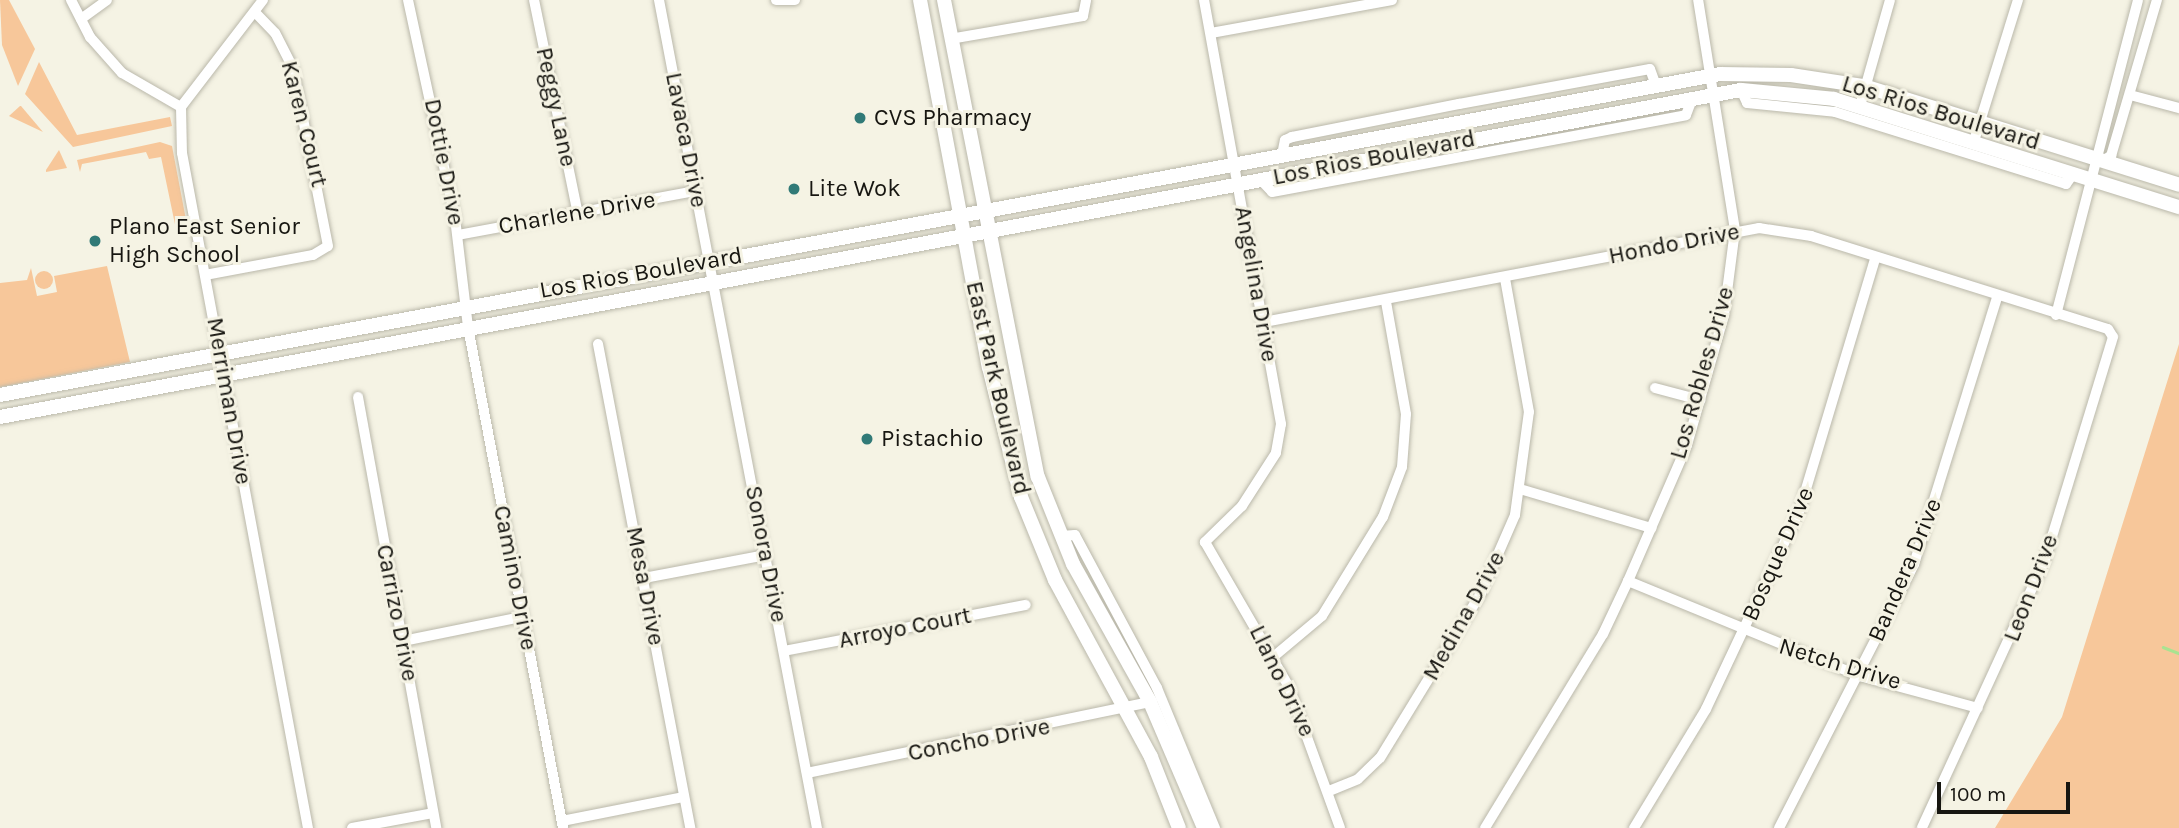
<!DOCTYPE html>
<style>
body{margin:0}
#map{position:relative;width:2179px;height:828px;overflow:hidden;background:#f5f3e4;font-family:Karla,sans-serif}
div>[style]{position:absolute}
.green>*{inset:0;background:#f7c79a}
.round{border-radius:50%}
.stream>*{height:2.5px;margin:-1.25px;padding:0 1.25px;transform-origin:1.25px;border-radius:1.25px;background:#a9e391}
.roads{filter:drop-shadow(0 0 2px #bab8aa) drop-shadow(0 0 2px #bab8aa)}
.minor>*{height:10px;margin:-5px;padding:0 5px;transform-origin:5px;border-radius:5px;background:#fff}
.major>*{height:14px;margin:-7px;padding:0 7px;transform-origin:7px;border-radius:7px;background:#fff}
.dots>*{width:19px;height:19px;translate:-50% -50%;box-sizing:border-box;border:4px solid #f5f3e4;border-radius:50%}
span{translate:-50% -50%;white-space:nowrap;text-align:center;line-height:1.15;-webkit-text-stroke:6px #f5f3e4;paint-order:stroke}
.street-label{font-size:24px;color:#171611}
.poi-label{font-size:24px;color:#171611}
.left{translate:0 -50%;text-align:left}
.scale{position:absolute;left:1937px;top:782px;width:133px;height:32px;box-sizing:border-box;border:4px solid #171611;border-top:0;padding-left:9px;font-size:21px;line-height:24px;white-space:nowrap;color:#171611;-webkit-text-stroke:5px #f5f3e4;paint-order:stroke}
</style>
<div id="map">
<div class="green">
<i style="clip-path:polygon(0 0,9px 0,35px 49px,18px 86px,2px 45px)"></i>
<i style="clip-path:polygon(39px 62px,77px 135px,170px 117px,172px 126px,73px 147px,25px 94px)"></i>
<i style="clip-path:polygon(20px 106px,21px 106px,43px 132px,9px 116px)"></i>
<i style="clip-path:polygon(160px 142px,172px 146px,187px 225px,177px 234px,161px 157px,149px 159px,146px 152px,82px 164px,80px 172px,77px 160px)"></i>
<i style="clip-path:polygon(59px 150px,67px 168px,46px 172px,46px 170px)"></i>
<i style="clip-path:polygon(107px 266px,130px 362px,0 387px,0 283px,27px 280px,31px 268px,37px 296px,57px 292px,54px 276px)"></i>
<i class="round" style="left:35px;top:271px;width:18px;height:18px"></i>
<i style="clip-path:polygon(2179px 344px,2179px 828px,1995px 828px,2062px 717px)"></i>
</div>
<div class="stream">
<i style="left:2163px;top:647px;width:17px;rotate:21deg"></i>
</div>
<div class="roads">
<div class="minor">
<i style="left:71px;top:0;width:42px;rotate:62.8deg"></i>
<i style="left:90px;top:37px;width:48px;rotate:48.4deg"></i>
<i style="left:122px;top:73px;width:68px;rotate:30deg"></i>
<i style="left:263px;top:0;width:135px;rotate:127.5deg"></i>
<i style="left:181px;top:107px;width:46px;rotate:88.8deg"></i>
<i style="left:182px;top:153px;width:687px;rotate:79.43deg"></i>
<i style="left:408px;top:0;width:223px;rotate:77.8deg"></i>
<i style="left:455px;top:218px;width:110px;rotate:83.2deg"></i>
<i style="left:468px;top:327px;width:510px;rotate:79.26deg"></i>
<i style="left:534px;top:0;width:218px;rotate:78.4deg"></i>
<i style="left:659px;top:0;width:843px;rotate:79.2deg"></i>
<i style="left:776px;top:0;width:19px"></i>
<i style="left:1204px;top:0;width:431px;rotate:79.7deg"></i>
<i style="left:1281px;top:424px;width:29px;rotate:100deg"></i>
<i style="left:1276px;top:453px;width:63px;rotate:122.7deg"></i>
<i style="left:1242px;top:506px;width:52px;rotate:135.8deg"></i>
<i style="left:1205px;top:542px;width:165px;rotate:59.9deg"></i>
<i style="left:1288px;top:685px;width:152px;rotate:70deg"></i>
<i style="left:81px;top:19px;width:32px;rotate:-36deg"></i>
<i style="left:1211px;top:33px;width:184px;rotate:-10.3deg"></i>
<i style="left:950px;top:39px;width:135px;rotate:-9.8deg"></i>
<i style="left:1083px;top:16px;width:16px;rotate:-79deg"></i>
<i style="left:1741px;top:90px;width:14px;rotate:65deg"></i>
<i style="left:1747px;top:103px;width:88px;rotate:5.8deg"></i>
<i style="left:1835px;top:112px;width:242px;rotate:17.3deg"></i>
<i style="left:2066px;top:184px;width:14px;rotate:-54deg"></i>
<i style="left:2130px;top:95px;width:51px;rotate:14.9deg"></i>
<i style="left:1860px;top:106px;width:110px;rotate:-74.2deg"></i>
<i style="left:1974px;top:141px;width:148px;rotate:-72.7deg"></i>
<i style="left:1282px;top:155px;width:15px;rotate:-79deg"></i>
<i style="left:1285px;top:140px;width:8px;rotate:-23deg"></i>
<i style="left:1292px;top:137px;width:170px;rotate:-11.2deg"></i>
<i style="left:1459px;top:104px;width:194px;rotate:-10.4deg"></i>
<i style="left:1650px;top:69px;width:15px;rotate:70deg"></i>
<i style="left:2100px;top:162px;width:13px;rotate:-29deg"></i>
<i style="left:2111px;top:156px;width:163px;rotate:-73.6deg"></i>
<i style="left:1261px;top:180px;width:16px;rotate:47deg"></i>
<i style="left:1272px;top:192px;width:421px;rotate:-10.5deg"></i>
<i style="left:1686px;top:115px;width:19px;rotate:-69deg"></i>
<i style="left:458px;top:235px;width:241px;rotate:-10.5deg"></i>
<i style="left:205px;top:275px;width:110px;rotate:-10.5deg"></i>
<i style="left:313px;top:255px;width:17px;rotate:-31deg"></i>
<i style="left:328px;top:246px;width:181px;rotate:-101.1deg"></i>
<i style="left:293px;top:68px;width:39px;rotate:-117deg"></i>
<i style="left:275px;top:33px;width:29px;rotate:-134deg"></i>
<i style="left:2056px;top:315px;width:325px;rotate:-75.4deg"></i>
<i style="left:1264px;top:322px;width:504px;rotate:-10.75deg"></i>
<i style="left:1759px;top:228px;width:53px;rotate:8.7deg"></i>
<i style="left:1811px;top:236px;width:311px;rotate:17.4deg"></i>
<i style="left:2108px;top:329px;width:9px;rotate:58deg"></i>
<i style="left:2113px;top:337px;width:233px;rotate:107deg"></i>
<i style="left:2045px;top:560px;width:295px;rotate:114.7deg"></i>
<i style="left:598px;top:344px;width:493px;rotate:79.2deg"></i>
<i style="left:1655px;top:388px;width:47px;rotate:14.9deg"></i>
<i style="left:358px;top:397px;width:438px;rotate:79.7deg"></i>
<i style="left:1523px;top:490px;width:134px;rotate:16.5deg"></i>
<i style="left:1061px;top:536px;width:14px;rotate:-4deg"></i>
<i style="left:1075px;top:535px;width:174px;rotate:61.8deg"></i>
<i style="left:1157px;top:688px;width:152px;rotate:67.5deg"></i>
<i style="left:644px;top:578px;width:124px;rotate:-10.7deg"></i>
<i style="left:1628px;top:581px;width:251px;rotate:22.3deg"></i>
<i style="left:1860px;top:676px;width:122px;rotate:15.2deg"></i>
<i style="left:403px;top:641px;width:120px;rotate:-11.5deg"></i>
<i style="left:784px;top:651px;width:246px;rotate:-10.8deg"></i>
<i style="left:1272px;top:658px;width:65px;rotate:-40deg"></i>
<i style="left:1322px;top:616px;width:116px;rotate:-58.4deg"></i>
<i style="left:1383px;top:517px;width:53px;rotate:-69.2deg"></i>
<i style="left:1402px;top:467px;width:53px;rotate:-85.7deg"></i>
<i style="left:1406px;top:414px;width:114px;rotate:-100.1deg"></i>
<i style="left:807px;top:773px;width:350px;rotate:-11.7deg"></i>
<i style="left:1329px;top:791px;width:31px;rotate:-22deg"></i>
<i style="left:1358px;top:779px;width:30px;rotate:-44deg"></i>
<i style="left:1380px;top:758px;width:193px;rotate:-58.5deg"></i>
<i style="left:1481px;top:593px;width:85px;rotate:-66.4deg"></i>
<i style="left:1515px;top:515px;width:104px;rotate:-82.3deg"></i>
<i style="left:1529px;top:412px;width:135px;rotate:-100.2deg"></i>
<i style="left:562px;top:821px;width:123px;rotate:-11.2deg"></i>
<i style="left:352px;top:828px;width:82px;rotate:-10.5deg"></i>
<i style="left:1485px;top:828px;width:227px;rotate:-58.7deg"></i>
<i style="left:1603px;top:634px;width:59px;rotate:-64.7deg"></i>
<i style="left:1628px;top:581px;width:148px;rotate:-66.5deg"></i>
<i style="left:1687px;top:445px;width:135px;rotate:-74.1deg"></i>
<i style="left:1724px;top:315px;width:86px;rotate:-82.6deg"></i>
<i style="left:1735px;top:230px;width:233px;rotate:-99.1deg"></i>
<i style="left:1634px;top:828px;width:139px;rotate:-58.8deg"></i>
<i style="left:1706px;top:709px;width:221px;rotate:-64.8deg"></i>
<i style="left:1800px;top:509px;width:261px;rotate:-73.3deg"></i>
<i style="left:1779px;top:828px;width:297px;rotate:-62.9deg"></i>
<i style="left:1914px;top:564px;width:280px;rotate:-72.7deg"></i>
</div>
<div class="major">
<i style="left:920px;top:0;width:373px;rotate:79.4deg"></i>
<i style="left:989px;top:367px;width:134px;rotate:76.2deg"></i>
<i style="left:1021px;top:497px;width:90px;rotate:67.7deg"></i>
<i style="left:1055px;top:580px;width:201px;rotate:61.5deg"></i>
<i style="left:1151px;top:757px;width:76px;rotate:68.5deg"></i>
<i style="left:944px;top:0;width:486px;rotate:78.9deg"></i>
<i style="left:1038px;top:477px;width:94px;rotate:68.1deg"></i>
<i style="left:1073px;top:564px;width:158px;rotate:60.8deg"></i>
<i style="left:1150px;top:702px;width:137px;rotate:66.8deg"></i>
<i style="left:0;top:395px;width:1750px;rotate:-10.57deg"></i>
<i style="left:1720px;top:74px;width:71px;rotate:0.8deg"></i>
<i style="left:1791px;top:75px;width:74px;rotate:8.6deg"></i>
<i style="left:1864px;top:86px;width:330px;rotate:17.4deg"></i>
<i style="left:0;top:417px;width:1771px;rotate:-10.64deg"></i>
<i style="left:1741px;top:90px;width:93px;rotate:5.5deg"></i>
<i style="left:1834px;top:99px;width:362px;rotate:17.4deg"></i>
</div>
</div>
<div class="dots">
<i style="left:860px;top:118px;background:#317a77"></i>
<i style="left:794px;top:189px;background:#317a77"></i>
<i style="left:95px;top:241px;background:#317a77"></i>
<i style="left:867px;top:439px;background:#317a77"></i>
</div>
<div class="street-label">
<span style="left:556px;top:107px;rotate:78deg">Peggy Lane</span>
<span style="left:1941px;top:113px;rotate:17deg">Los Rios Boulevard</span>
<span style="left:304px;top:124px;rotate:76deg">Karen Court</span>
<span style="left:686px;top:140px;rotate:79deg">Lavaca Drive</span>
<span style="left:1374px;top:158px;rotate:-11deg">Los Rios Boulevard</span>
<span style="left:444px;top:162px;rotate:79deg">Dottie Drive</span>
<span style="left:577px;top:213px;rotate:-10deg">Charlene Drive</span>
<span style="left:1674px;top:244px;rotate:-11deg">Hondo Drive</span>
<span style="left:641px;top:273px;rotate:-10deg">Los Rios Boulevard</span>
<span style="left:1256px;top:284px;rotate:80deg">Angelina Drive</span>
<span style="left:1702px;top:373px;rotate:-74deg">Los Robles Drive</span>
<span style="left:998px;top:388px;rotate:77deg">East Park Boulevard</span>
<span style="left:229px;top:401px;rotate:80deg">Merriman Drive</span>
<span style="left:766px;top:554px;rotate:79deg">Sonora Drive</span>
<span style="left:1778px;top:554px;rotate:-66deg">Bosque Drive</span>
<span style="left:1905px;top:570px;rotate:-67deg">Bandera Drive</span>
<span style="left:515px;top:578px;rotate:79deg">Camino Drive</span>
<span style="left:645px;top:586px;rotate:79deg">Mesa Drive</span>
<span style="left:2031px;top:588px;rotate:-69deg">Leon Drive</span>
<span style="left:397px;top:613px;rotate:79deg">Carrizo Drive</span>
<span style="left:1464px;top:616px;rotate:-61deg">Medina Drive</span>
<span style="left:905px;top:628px;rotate:-11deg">Arroyo Court</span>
<span style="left:1840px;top:664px;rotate:17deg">Netch Drive</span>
<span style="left:1282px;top:681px;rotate:64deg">Llano Drive</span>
<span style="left:979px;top:740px;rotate:-11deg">Concho Drive</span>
</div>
<div class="poi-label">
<span class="left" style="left:874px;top:118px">CVS Pharmacy</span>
<span class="left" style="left:808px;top:189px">Lite Wok</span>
<span class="left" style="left:109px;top:241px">Plano East Senior<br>High School</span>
<span class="left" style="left:881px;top:439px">Pistachio</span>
</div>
<div class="scale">100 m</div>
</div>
